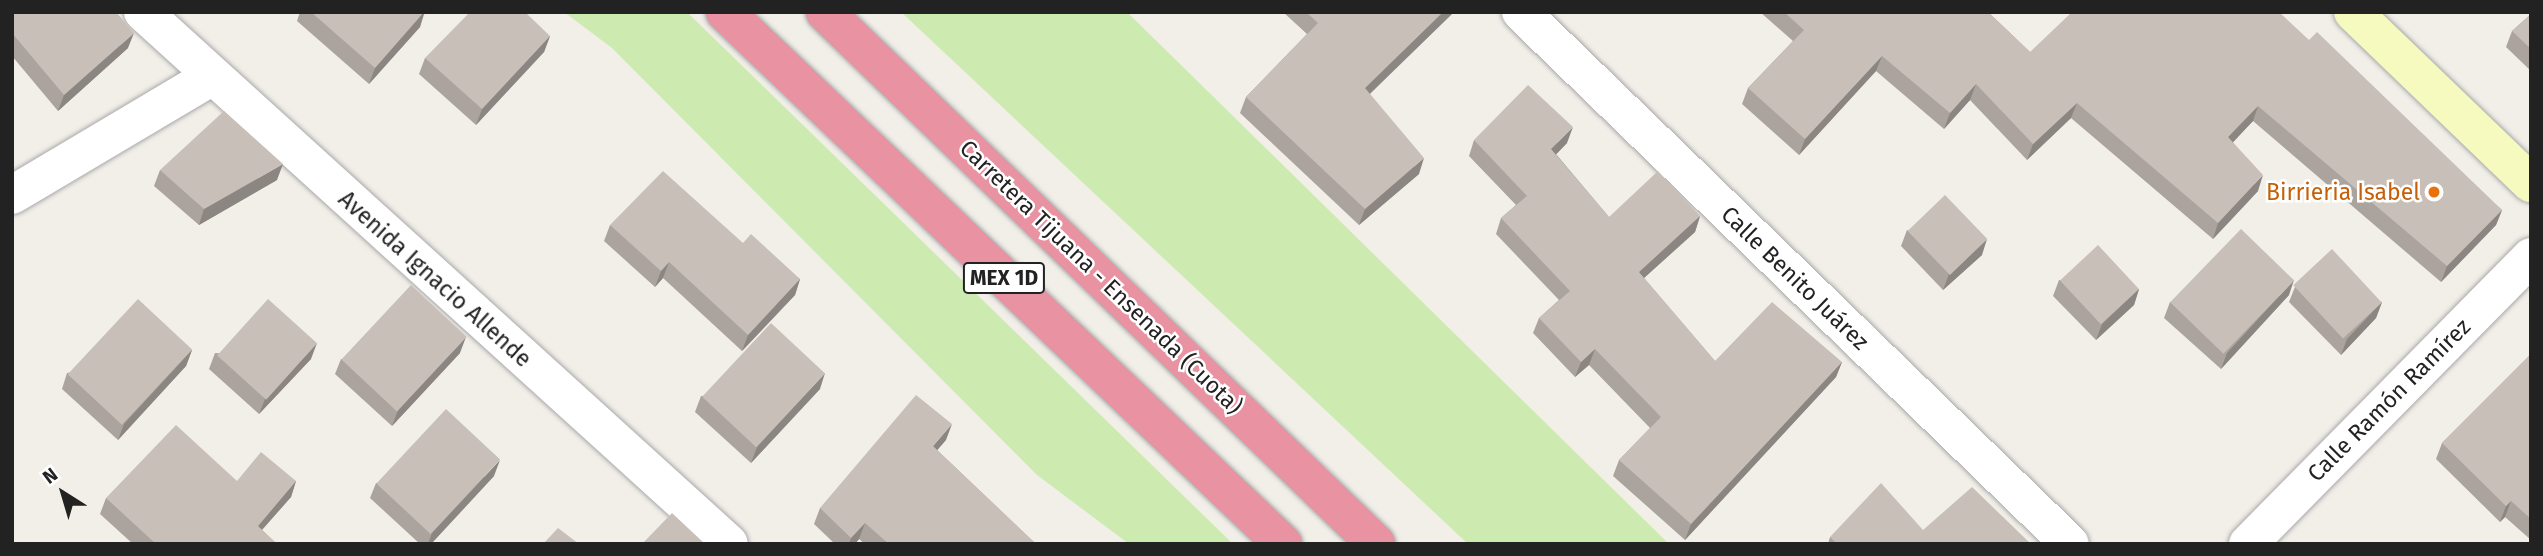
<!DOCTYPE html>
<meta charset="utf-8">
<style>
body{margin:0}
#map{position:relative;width:2543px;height:556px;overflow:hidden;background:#f2efe9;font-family:"Fira Sans",sans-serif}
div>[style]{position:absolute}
.grass>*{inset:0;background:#cdebb0}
.roads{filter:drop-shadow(0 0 2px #a9a9a9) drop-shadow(0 0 2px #a9a9a9)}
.street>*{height:38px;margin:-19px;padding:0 19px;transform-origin:19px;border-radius:19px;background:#fff}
.secondary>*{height:38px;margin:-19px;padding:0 19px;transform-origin:19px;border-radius:19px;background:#f7fabf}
.highway>*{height:38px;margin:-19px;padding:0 19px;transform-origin:19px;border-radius:19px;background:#e892a2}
.wall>*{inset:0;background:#aba49e}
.shaded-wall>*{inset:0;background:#8b8681}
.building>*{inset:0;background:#c7bfb8;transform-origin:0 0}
.dots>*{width:19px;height:19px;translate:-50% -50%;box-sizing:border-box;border:4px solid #fff;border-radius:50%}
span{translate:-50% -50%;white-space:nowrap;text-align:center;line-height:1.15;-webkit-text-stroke:5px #fff;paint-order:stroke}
.shield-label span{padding:2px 5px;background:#fff;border:2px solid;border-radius:5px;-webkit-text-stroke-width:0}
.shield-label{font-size:21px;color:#222;font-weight:700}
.food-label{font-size:23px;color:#c56008}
.right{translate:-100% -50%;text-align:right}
.street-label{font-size:23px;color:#222}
.frame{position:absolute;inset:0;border:14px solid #222;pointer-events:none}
.north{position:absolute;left:28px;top:458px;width:70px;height:70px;-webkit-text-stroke:5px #fff;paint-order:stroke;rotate:323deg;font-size:19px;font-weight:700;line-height:28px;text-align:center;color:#222}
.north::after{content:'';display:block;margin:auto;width:24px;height:32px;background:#222;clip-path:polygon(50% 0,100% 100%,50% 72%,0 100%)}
</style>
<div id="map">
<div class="grass">
<i style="clip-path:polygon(564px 12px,687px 12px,1233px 544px,1129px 544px,1037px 475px,612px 48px)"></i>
<i style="clip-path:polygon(901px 12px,1127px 12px,1669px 544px,1468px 544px)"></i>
</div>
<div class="roads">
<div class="street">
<i style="left:143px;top:12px;width:791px;rotate:42.23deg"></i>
<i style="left:1521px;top:12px;width:764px;rotate:44.1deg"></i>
<i style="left:12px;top:195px;width:231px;rotate:-30.7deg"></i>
<i style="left:2248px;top:544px;width:403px;rotate:-45.4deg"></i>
</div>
<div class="secondary">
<i style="left:2353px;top:12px;width:247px;rotate:43.9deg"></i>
</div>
<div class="highway">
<i style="left:725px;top:12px;width:771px;rotate:43.63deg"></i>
<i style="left:825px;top:12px;width:766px;rotate:43.99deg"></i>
</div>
</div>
<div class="wall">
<i style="clip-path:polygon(12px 12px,128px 48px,58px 111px,12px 56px)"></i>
<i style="clip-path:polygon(300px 12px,425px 12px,420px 27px,369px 84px,297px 21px)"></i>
<i style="clip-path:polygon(1283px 12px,1454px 12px,1370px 94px,1419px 174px,1359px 225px,1240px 113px,1246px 97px,1307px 34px)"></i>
<i style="clip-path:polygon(1760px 12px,1988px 12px,2030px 52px,2309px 40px,2502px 210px,2496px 225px,2441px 282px,2253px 121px,2233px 142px,2258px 191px,2213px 239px,2071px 118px,2027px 160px,1970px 100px,1944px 129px,1876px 71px,1799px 155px,1742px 104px,1748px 88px,1793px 41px)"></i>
<i style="clip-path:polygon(2531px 14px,2531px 71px,2506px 47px,2512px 31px)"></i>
<i style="clip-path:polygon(550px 36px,544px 52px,476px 125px,419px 74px,425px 58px)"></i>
<i style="clip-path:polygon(1474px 140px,1567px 143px,1556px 154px,1609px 217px,1700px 216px,1695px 232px,1644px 278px,1715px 361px,1842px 362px,1836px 377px,1685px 540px,1613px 476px,1619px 460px,1650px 428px,1589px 365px,1575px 377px,1533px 333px,1539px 318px,1559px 300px,1496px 234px,1501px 218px,1516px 205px,1469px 156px)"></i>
<i style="clip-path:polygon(160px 170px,277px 180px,199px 225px,154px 186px)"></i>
<i style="clip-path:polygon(610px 225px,743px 243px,800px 279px,795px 295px,742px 351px,663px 278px,655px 287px,604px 241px)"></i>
<i style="clip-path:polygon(1907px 230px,1982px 255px,1943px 290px,1901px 246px)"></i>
<i style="clip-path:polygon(2059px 280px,2139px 289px,2134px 305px,2096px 340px,2053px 296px)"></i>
<i style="clip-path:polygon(2295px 287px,2382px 302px,2376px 318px,2341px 355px,2289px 302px)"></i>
<i style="clip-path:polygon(2289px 295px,2221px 369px,2164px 318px,2170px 302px)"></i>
<i style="clip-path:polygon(192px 350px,186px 366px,118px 440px,62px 389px,67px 373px)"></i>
<i style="clip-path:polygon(215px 353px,311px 359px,259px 414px,209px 369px)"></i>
<i style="clip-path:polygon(460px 353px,392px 426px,335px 374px,341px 359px)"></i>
<i style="clip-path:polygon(2531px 354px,2531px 540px,2505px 517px,2500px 522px,2436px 459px,2442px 443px)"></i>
<i style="clip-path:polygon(820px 389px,751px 463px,695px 412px,701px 396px)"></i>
<i style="clip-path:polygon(946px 440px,937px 450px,1036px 544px,865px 544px,859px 539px,855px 544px,835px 544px,814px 524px,820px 508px)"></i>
<i style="clip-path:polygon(494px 476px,431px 544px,420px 544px,370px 498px,376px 483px)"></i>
<i style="clip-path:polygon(237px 481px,296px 481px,291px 497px,262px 530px,277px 544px,133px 544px,100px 514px,106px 498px)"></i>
<i style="clip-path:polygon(1923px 530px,2031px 544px,1828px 544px,1830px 537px)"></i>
</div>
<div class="shaded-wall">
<i style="clip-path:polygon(424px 12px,420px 27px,369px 84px,375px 68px)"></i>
<i style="clip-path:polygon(1443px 12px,1454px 12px,1359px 104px,1365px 88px)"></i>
<i style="clip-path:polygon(134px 33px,128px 48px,58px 111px,64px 95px)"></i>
<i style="clip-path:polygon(550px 36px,544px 52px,476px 125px,482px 109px)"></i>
<i style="clip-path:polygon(1882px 56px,1876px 71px,1799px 155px,1805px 139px)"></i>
<i style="clip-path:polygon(1976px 84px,1970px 100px,1944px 129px,1950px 113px)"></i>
<i style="clip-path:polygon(2077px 103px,2071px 118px,2027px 160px,2033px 144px)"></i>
<i style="clip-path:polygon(2258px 106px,2253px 121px,2223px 153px,2228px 137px)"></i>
<i style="clip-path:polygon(1573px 127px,1567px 143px,1546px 165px,1551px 149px)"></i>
<i style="clip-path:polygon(1424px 158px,1419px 174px,1359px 225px,1365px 209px)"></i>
<i style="clip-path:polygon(283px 164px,277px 180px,199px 225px,204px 209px)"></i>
<i style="clip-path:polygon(2263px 175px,2258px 191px,2213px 239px,2218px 223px)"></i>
<i style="clip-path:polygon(2502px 210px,2496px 225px,2441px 282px,2447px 266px)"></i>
<i style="clip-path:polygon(1700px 216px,1695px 232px,1634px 287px,1639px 272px)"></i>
<i style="clip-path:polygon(1987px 239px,1982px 255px,1943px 290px,1949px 274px)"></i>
<i style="clip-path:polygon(669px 262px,663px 278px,655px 287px,661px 271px)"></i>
<i style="clip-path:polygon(800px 279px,795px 295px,742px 351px,748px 335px)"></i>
<i style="clip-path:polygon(2294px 280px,2289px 295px,2221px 369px,2227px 353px)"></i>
<i style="clip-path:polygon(2139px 289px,2134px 305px,2096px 340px,2102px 324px)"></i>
<i style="clip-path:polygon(2382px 302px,2376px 318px,2341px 355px,2347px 339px)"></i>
<i style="clip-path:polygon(466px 337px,460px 353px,392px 426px,398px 410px)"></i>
<i style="clip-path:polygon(317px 343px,311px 359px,259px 414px,265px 399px)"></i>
<i style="clip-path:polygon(1595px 349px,1589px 365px,1575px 377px,1581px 362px)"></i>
<i style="clip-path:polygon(192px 350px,186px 366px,118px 440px,124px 424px)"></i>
<i style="clip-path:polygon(1842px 362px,1836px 377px,1685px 540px,1691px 524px)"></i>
<i style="clip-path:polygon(825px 373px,820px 389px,751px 463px,757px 447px)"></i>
<i style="clip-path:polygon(952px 424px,946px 440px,927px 462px,933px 446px)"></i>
<i style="clip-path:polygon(500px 460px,494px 476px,431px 544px,428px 544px,432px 533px)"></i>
<i style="clip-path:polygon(296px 481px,291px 497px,252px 541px,258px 526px)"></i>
<i style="clip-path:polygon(2511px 501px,2505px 517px,2500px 522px,2506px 506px)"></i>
<i style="clip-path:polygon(865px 523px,859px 539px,855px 544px,849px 544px,851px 538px)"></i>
</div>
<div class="building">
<i style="clip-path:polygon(12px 12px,116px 12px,134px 33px,64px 95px,12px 33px)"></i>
<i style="clip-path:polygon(311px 12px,424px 12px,375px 68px)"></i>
<i style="clip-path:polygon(470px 12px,525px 12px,550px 36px,482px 109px,425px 58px)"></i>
<i style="clip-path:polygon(1306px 12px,1443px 12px,1365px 88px,1424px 158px,1365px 209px,1246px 97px,1318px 23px)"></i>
<i style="clip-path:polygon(1784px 12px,1988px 12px,2030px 52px,2072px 12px,2279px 12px,2309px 40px,2317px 32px,2502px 210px,2447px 266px,2258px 106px,2228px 137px,2263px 175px,2218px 223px,2077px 103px,2033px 144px,1976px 84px,1950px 113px,1882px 56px,1805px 139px,1748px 88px,1804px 30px)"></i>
<i style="clip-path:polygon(2531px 14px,2531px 49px,2512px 31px)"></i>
<i style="clip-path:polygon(1528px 85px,1573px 127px,1551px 149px,1609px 217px,1658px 171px,1700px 216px,1639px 272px,1715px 361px,1772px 302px,1842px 362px,1691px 524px,1619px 460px,1661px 417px,1595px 349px,1581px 362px,1539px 318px,1570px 291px,1501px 218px,1527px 196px,1474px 140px)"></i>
<i style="clip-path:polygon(224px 111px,283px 164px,204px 209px,160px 170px)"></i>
<i style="clip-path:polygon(663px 171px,743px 243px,751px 234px,800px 279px,748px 335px,669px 262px,661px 271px,610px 225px)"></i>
<i style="left:1945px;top:195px;width:61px;height:52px;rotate:46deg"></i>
<i style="left:2241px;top:229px;width:74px;height:102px;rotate:44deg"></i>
<i style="left:2098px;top:245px;width:60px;height:52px;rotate:47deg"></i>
<i style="left:2332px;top:249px;width:73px;height:53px;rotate:47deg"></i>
<i style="left:411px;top:285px;width:76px;height:102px;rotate:43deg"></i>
<i style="left:138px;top:299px;width:74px;height:103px;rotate:43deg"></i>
<i style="left:268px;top:299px;width:66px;height:76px;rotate:42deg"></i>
<i style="left:771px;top:323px;width:74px;height:101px;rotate:43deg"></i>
<i style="clip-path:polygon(2531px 354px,2531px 519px,2511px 501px,2506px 506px,2442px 443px)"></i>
<i style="clip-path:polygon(916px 395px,952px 424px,933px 446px,1036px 544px,889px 544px,865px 523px,851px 538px,820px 508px)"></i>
<i style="left:446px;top:409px;width:74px;height:102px;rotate:43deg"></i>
<i style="clip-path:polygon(176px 425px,237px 481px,261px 452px,296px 481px,258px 526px,277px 544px,156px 544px,106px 498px)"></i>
<i style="clip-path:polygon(1881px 483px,1923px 530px,1972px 487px,2031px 544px,1837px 544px,1830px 537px)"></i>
<i style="clip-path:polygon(672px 513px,705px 544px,642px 544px)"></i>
<i style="clip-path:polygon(558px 528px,579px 544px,543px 544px)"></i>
</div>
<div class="dots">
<i style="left:2434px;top:192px;background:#e8710a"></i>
</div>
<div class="shield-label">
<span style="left:1004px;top:278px">MEX 1D</span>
</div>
<div class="food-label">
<span class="right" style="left:2420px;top:192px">Birrieria Isabel</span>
</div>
<div class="street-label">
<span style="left:1101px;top:277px;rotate:44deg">Carretera Tijuana - Ensenada (Cuota)</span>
<span style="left:1795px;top:278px;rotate:44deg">Calle Benito Juárez</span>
<span style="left:435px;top:279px;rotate:42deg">Avenida Ignacio Allende</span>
<span style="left:2389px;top:400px;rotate:-45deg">Calle Ramón Ramírez</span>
</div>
<div class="frame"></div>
<div class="north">N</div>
</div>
